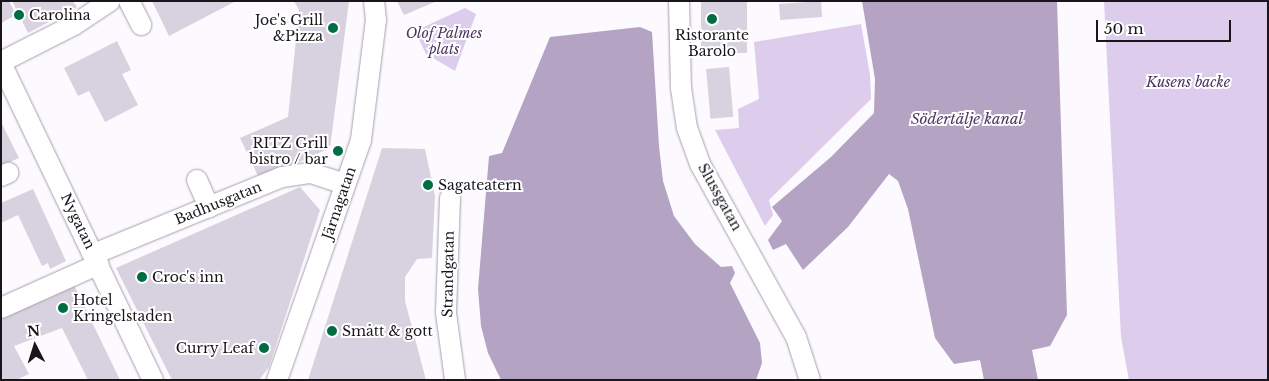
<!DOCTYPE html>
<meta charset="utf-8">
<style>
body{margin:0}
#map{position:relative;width:1269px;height:381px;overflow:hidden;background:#fcf9ff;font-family:"Libre Baskerville",serif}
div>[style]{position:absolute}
.green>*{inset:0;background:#ddccec}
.water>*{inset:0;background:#b5a3c4}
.building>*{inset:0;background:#d8d1df;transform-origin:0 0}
.roads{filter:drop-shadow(0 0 1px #a7a0ad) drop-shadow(0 0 1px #a7a0ad)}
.minor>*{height:20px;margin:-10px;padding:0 10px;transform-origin:10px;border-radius:10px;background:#fff}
.dots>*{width:14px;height:14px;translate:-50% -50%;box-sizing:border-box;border:2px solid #fff;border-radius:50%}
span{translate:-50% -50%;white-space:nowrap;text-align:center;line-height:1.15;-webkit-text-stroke:4px #fff;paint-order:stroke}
.poi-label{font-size:14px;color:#18161b}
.left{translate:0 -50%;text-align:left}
.right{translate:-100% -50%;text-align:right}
.park-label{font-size:14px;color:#4e3462;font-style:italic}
.street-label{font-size:14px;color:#18161b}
.water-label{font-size:15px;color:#503664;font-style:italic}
.frame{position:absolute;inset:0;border:2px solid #18161b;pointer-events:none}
.north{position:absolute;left:10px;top:321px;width:50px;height:50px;-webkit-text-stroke:4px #fff;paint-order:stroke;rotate:355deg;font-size:14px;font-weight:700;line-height:20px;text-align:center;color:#18161b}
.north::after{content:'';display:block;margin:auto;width:18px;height:22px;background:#18161b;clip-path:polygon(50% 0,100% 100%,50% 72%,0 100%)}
.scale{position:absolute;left:1096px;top:20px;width:135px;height:22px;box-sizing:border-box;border:2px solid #18161b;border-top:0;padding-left:6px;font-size:15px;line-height:18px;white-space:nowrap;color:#18161b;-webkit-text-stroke:4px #fff;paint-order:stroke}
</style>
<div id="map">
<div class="green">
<i style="clip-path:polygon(1104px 1px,1268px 1px,1268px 380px,1129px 380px,1121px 337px)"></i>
<i style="clip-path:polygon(465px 8px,476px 14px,455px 71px,426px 54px,415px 31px)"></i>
<i style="clip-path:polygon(861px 24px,870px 75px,871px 99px,769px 200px,773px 215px,765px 226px,715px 130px,739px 128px,738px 109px,759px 99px,754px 42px)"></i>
</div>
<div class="water">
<i style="clip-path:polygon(862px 1px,1057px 1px,1067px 315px,1050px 346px,1032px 350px,1038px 380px,984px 380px,980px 360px,954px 364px,935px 338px,908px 209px,898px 181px,889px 174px,848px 227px,803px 270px,786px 244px,773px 250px,768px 240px,782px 221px,772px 207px,831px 157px,874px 113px,875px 79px)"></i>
<i style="clip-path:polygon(640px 27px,652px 32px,659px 146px,663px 181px,674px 216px,695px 244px,721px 267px,732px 266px,735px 273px,730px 283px,760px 343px,762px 363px,756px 380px,501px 380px,488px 353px,481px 326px,478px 289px,489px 156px,502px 153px,550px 37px)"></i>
</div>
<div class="building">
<i style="clip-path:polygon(1px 1px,9px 1px,16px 15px,1px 23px)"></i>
<i style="clip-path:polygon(12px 1px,73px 1px,77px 7px,28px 33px)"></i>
<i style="clip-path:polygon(152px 1px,236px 1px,169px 36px)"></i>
<i style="clip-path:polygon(294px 1px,349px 1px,330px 148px,260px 180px,240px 138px,288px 117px,299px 10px)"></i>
<i style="clip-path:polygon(397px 1px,437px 1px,404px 15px)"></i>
<i style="left:701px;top:1px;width:46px;height:52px"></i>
<i style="left:821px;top:1px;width:16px;height:42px;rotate:86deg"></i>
<i style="clip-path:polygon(117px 41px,131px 70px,122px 74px,138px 105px,105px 122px,89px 91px,78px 96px,64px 68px)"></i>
<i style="left:729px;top:67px;width:50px;height:23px;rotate:85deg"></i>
<i style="clip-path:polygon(1px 122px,19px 158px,1px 166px)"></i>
<i style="clip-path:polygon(382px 148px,425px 149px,435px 196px,432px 258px,417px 259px,405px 277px,405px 301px,426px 380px,308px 380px)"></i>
<i style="clip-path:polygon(300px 187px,320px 210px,269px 367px,259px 380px,172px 380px,116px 268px)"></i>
<i style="clip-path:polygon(33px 189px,66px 261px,50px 269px,48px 263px,42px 266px,18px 215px,1px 223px,1px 203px)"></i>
<i style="clip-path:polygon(74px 285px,120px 380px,88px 380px,62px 328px,14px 346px,29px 374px,16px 380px,1px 380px,1px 318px)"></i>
</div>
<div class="roads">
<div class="minor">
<i style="left:129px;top:1px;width:27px;rotate:63deg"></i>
<i style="left:679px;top:1px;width:87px;rotate:88.7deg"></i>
<i style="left:681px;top:88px;width:40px;rotate:81.5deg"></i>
<i style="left:687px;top:128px;width:38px;rotate:70deg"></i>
<i style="left:700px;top:164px;width:198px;rotate:61deg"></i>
<i style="left:796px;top:337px;width:45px;rotate:72deg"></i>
<i style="left:1px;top:62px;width:82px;rotate:-26.9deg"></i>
<i style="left:74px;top:25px;width:43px;rotate:-33.7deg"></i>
<i style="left:1px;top:63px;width:352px;rotate:64.4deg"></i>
<i style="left:1px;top:176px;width:8px;rotate:-23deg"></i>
<i style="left:197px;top:180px;width:30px;rotate:66deg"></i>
<i style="left:450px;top:198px;width:115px;rotate:92deg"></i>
<i style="left:446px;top:313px;width:68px;rotate:82.3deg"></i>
<i style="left:94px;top:254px;width:203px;rotate:-22.3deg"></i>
<i style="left:282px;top:177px;width:29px;rotate:-8deg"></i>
<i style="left:311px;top:173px;width:36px;rotate:18deg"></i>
<i style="left:1px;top:308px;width:107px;rotate:-24.2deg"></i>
<i style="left:277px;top:380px;width:254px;rotate:-70.7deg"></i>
<i style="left:361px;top:140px;width:121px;rotate:-82.9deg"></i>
<i style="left:376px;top:20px;width:19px;rotate:-96deg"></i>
</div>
</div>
<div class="dots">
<i style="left:19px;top:15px;background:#006c43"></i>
<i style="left:712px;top:19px;background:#006c43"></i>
<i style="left:333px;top:28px;background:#006c43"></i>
<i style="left:338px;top:151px;background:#006c43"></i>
<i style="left:428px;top:185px;background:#006c43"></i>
<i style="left:142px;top:277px;background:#006c43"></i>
<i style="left:63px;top:308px;background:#006c43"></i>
<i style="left:332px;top:331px;background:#006c43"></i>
<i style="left:264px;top:348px;background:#006c43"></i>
</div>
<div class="poi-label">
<span class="left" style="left:29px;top:15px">Carolina</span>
<span class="right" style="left:323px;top:28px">Joe's Grill<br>&amp;Pizza</span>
<span style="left:712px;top:43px">Ristorante<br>Barolo</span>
<span class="right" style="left:328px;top:151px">RITZ Grill<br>bistro / bar</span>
<span class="left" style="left:438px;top:185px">Sagateatern</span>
<span class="left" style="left:152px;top:277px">Croc's inn</span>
<span class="left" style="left:73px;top:308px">Hotel<br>Kringelstaden</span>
<span class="left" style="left:342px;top:331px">Smått &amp; gott</span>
<span class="right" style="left:254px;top:348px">Curry Leaf</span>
</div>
<div class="park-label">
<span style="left:444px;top:41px">Olof Palmes<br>plats</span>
<span style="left:1188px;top:82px">Kusens backe</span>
</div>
<div class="street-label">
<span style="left:720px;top:197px;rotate:61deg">Slussgatan</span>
<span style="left:218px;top:203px;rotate:-22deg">Badhusgatan</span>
<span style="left:339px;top:203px;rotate:-71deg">Järnagatan</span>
<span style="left:78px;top:221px;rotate:64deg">Nygatan</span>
<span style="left:448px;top:274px;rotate:-89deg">Strandgatan</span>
</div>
<div class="water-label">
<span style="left:967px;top:119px">Södertälje kanal</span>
</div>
<div class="frame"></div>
<div class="north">N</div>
<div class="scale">50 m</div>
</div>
